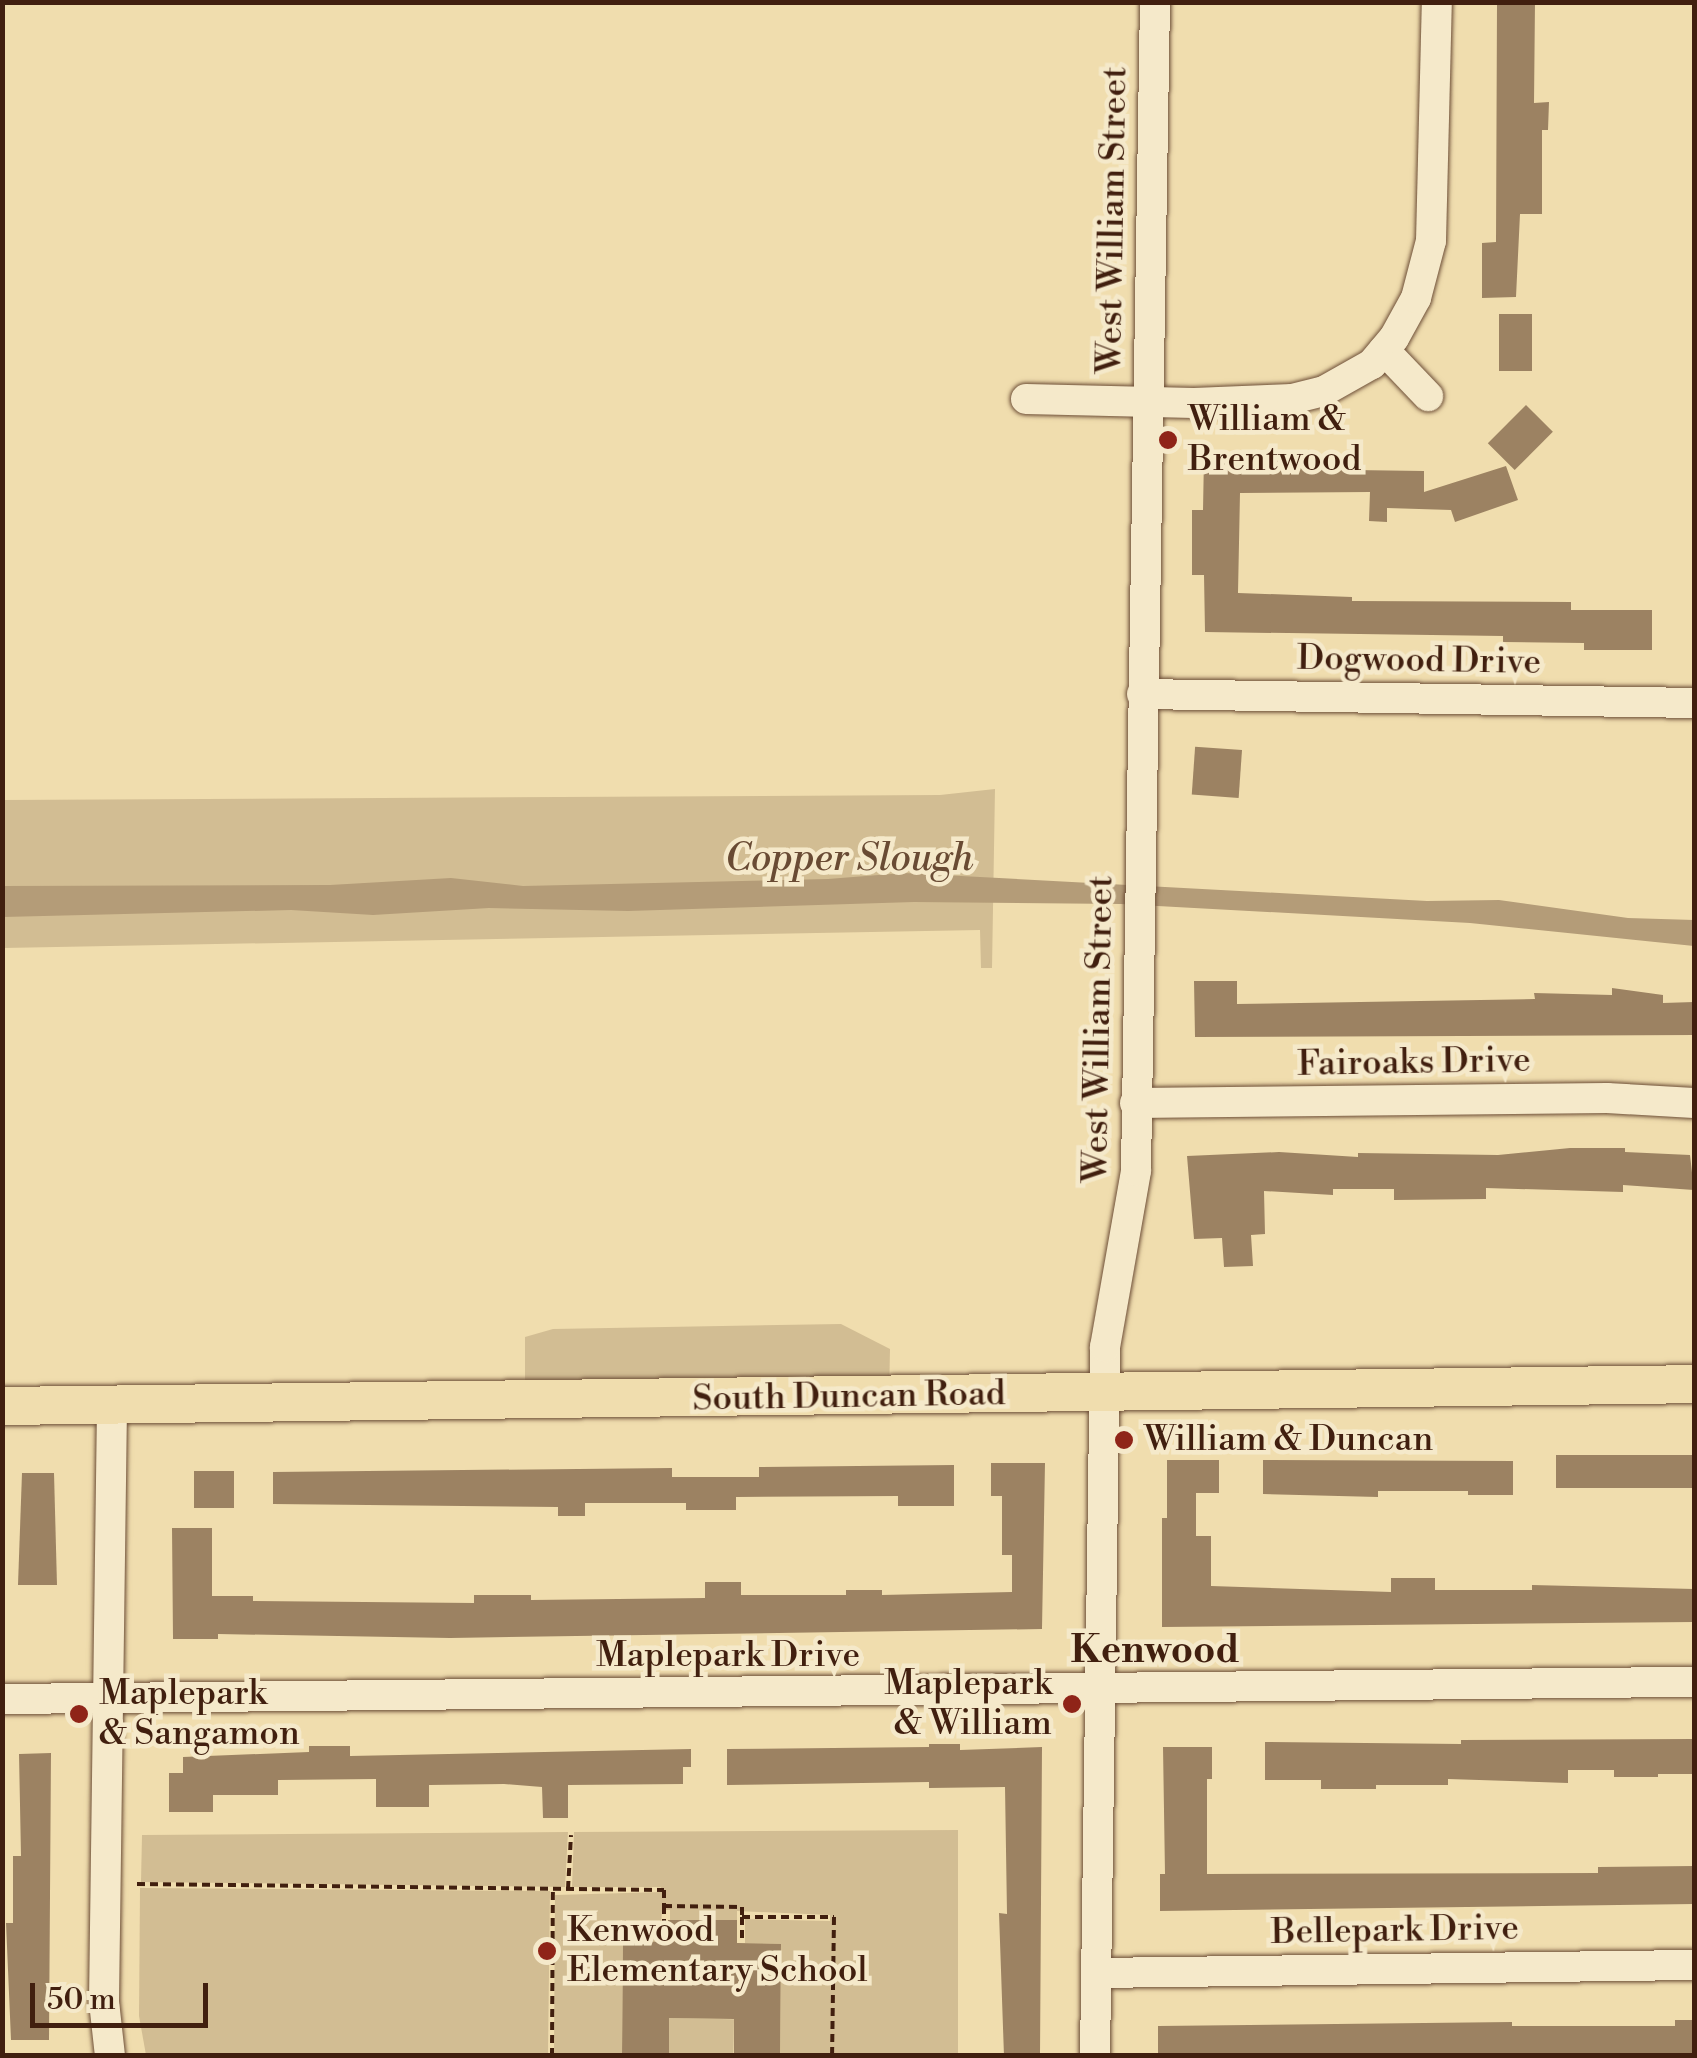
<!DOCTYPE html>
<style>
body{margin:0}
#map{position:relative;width:1697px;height:2058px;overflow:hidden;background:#f0ddae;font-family:"Libre Bodoni",serif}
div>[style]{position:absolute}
.green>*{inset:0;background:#d2bd93;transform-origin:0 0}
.water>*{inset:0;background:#b49c78}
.building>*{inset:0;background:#9c8262;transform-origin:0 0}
.path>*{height:4px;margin-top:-2px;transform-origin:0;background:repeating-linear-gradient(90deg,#411f0f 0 8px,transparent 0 13px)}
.roads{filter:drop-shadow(0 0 2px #6d4e37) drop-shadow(0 0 2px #6d4e37)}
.minor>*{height:30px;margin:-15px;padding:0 15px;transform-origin:15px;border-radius:15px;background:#f5e9ca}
.major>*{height:38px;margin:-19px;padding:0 19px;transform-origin:19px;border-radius:19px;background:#f0ddae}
.dots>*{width:28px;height:28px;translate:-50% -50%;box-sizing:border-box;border:5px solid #f5e9ca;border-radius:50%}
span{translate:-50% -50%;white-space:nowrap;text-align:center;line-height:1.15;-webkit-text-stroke:9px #f5e9ca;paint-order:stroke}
.street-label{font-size:35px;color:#411f0f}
.poi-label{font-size:35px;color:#411f0f}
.left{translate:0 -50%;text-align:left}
.right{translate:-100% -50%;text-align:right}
.water-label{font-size:38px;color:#694b34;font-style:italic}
.neighbourhood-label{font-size:38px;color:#411f0f;font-weight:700}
.frame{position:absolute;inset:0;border:5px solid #411f0f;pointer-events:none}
.scale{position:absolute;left:30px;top:1983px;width:178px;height:45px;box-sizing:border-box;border:5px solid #411f0f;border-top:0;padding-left:12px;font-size:30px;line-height:35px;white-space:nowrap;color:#411f0f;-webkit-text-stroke:8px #f5e9ca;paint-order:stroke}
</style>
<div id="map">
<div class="green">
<i style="clip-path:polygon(995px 789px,992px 968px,981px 968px,980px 930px,3px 948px,2px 800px,940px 795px)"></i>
<i style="clip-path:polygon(841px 1324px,890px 1349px,889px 1397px,525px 1400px,525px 1337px,553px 1329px)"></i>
<i style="clip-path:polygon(958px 1830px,958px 2055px,780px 2055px,781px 1944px,745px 1943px,745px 1919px,830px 1921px,830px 1915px,737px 1911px,737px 1920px,670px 1920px,670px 1910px,662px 1910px,660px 1942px,623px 1941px,622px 2055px,554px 2056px,555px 1895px,662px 1892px,661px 1887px,572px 1887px,574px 1832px)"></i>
<i style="clip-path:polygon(568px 1832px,565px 1887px,141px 1882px,142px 1835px)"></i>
<i style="clip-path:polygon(140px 1888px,550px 1891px,548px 2055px,146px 2055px,139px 2016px)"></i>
<i style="left:669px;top:2018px;width:65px;height:38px;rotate:1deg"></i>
</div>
<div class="water">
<i style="clip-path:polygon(904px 873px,1427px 901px,1499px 900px,1628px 918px,1694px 920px,1694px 946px,1470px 923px,1121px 904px,914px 902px,628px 911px,489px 908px,373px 915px,291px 910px,3px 917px,2px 886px,330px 885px,451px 878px,523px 886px,828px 879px)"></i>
</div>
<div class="building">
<i style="clip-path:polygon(1497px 2px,1535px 2px,1534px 103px,1549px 102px,1548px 130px,1542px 130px,1542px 214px,1520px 214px,1516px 297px,1482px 298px,1482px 243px,1496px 242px)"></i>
<i style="left:1499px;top:314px;width:33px;height:57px"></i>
<i style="left:1526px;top:405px;width:38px;height:54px;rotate:45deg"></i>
<i style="clip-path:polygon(1353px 455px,1353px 470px,1424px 471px,1424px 492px,1506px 466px,1518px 500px,1455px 522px,1451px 510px,1387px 508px,1387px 522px,1369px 521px,1370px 492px,1240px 493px,1238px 593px,1352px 597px,1352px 601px,1571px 602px,1571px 610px,1652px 610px,1652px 650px,1584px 650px,1584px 643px,1503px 642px,1503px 636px,1205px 632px,1204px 575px,1192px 575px,1192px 510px,1203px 510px,1204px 456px)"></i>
<i style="left:1242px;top:750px;width:48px;height:47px;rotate:94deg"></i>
<i style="clip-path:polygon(1194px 981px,1237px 981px,1237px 1004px,1535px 999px,1534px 993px,1612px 995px,1612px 988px,1663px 995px,1663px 1003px,1694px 1002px,1694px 1035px,1195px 1037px)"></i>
<i style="clip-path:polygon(1570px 1148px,1625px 1148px,1625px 1152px,1690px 1155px,1694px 1190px,1623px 1185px,1623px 1192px,1486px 1188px,1486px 1199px,1394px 1200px,1394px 1189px,1333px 1189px,1333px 1195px,1264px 1191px,1265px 1234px,1251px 1235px,1253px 1266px,1224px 1267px,1222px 1238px,1194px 1239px,1187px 1156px,1279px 1152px,1358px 1157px,1358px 1153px,1498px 1155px)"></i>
<i style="left:1694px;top:1455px;width:33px;height:138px;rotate:90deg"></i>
<i style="clip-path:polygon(1167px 1460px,1219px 1460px,1219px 1493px,1196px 1493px,1196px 1536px,1211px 1536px,1211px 1586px,1391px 1592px,1391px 1578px,1435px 1578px,1435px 1590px,1532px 1590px,1532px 1585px,1694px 1589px,1694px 1622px,1162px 1627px,1162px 1518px,1167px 1518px)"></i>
<i style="clip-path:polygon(1263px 1460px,1513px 1461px,1513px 1495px,1468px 1495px,1468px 1491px,1378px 1491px,1378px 1497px,1263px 1494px)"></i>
<i style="clip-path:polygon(991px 1463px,1045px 1463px,1042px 1629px,450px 1638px,218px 1634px,218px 1639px,173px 1639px,172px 1528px,212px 1528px,212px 1596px,253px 1596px,253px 1601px,474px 1603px,474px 1595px,531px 1595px,531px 1600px,705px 1598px,705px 1582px,741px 1582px,741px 1595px,846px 1595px,846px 1590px,882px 1590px,882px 1595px,1012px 1592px,1012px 1555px,1002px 1555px,1002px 1496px,991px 1496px)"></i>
<i style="clip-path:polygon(954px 1465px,954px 1506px,898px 1506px,898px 1496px,736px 1497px,736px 1510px,686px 1510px,686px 1503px,585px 1503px,585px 1516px,558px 1516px,558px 1507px,273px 1504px,273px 1472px,672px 1468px,672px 1477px,759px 1477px,759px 1467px)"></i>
<i style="left:194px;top:1471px;width:40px;height:37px"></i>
<i style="clip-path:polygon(22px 1473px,54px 1473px,57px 1585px,18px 1585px)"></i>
<i style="clip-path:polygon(1694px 1739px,1694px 1774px,1658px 1774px,1658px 1777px,1614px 1777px,1614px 1770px,1568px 1770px,1568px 1783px,1448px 1779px,1448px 1785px,1376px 1785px,1376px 1789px,1321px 1789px,1321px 1780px,1265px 1780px,1265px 1742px,1461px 1744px,1461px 1740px)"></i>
<i style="clip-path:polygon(929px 1744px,960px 1744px,960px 1750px,1042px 1747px,1040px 2056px,1004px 2056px,999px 1913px,1007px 1914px,1005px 1787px,929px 1788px,929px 1782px,727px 1785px,727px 1749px,929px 1747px)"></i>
<i style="clip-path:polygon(309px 1746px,350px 1746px,350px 1756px,691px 1749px,691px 1767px,683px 1767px,683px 1784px,568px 1785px,568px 1818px,543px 1818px,542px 1787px,504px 1784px,429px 1785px,429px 1807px,376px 1807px,376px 1779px,278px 1780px,278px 1795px,213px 1795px,213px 1812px,169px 1812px,169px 1773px,183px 1773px,183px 1757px,309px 1752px)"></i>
<i style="clip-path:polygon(1163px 1747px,1212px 1747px,1212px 1779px,1207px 1779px,1207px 1874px,1598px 1873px,1598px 1867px,1694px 1866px,1694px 1904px,1160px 1911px,1160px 1874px,1165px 1874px)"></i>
<i style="clip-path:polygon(51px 1753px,49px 2040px,11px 2040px,6px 1923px,13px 1923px,13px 1856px,21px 1856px,19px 1754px)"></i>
<i style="clip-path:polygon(668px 1920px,737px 1920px,737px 1943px,781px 1944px,780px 2056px,734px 2056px,734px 2019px,669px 2018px,669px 2056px,622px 2056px,623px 1941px,668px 1942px)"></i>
<i style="clip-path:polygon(1675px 2020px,1694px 2020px,1694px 2056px,1158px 2056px,1158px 2026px,1512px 2022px,1512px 2026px,1675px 2026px)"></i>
</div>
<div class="path">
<i style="left:137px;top:1884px;width:527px;rotate:0.65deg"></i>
<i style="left:664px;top:1890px;width:16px;rotate:90deg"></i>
<i style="left:664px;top:1906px;width:78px;rotate:0.7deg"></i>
<i style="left:742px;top:1907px;width:10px;rotate:90deg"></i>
<i style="left:742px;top:1917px;width:92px"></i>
<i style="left:834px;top:1917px;width:139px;rotate:90.8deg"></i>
<i style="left:568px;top:1889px;width:54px;rotate:-86.8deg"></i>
<i style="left:664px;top:1906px;width:33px;rotate:90deg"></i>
<i style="left:742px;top:1917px;width:21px;rotate:90deg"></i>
<i style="left:552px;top:2056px;width:166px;rotate:-89.7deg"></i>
</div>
<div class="roads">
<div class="minor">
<i style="left:1384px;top:350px;width:64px;rotate:46.3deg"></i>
<i style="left:1026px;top:399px;width:168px;rotate:1.4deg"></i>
<i style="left:1194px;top:403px;width:98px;rotate:-2.3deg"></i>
<i style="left:1292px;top:399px;width:33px;rotate:-14deg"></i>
<i style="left:1324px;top:391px;width:55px;rotate:-29.4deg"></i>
<i style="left:1372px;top:364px;width:34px;rotate:-50deg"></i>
<i style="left:1394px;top:338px;width:46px;rotate:-61.2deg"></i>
<i style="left:1416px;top:298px;width:59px;rotate:-75.3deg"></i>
<i style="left:1431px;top:241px;width:239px;rotate:-88.6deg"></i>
<i style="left:1142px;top:694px;width:552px;rotate:0.93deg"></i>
<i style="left:1135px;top:1103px;width:472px;rotate:-0.6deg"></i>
<i style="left:1607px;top:1098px;width:87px;rotate:3.3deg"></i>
<i style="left:2px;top:1699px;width:1692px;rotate:-0.58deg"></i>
<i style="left:1097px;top:1973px;width:597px;rotate:-0.77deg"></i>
<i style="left:110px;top:2056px;width:54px;rotate:-96.3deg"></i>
<i style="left:104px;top:2002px;width:597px;rotate:-89.23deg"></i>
<i style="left:1095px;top:2056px;width:709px;rotate:-89.19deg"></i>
<i style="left:1105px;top:1347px;width:179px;rotate:-80deg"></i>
<i style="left:1136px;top:1171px;width:1169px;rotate:-89.07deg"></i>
</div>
<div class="major">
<i style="left:2px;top:1406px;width:1692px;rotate:-0.74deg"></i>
</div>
</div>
<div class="dots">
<i style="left:1168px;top:440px;background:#8f2418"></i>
<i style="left:1124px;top:1440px;background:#8f2418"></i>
<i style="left:1072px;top:1704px;background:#8f2418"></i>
<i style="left:79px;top:1714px;background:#8f2418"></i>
<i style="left:547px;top:1951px;background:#8f2418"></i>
</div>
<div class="street-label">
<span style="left:1113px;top:220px;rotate:-89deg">West William Street</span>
<span style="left:1419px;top:661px;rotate:1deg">Dogwood Drive</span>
<span style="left:1099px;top:1029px;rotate:-89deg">West William Street</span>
<span style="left:1414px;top:1063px;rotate:-1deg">Fairoaks Drive</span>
<span style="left:849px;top:1397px;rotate:-1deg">South Duncan Road</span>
<span style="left:728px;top:1656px">Maplepark Drive</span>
<span style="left:1395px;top:1931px;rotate:-1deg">Bellepark Drive</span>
</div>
<div class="poi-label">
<span class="left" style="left:1188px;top:440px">William &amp;<br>Brentwood</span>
<span class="left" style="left:1144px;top:1440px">William &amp; Duncan</span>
<span class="right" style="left:1052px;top:1704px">Maplepark<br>&amp; William</span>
<span class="left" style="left:99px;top:1714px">Maplepark<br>&amp; Sangamon</span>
<span class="left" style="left:567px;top:1951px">Kenwood<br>Elementary School</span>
</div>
<div class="water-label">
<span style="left:849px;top:859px">Copper Slough</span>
</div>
<div class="neighbourhood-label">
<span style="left:1155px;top:1651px">Kenwood</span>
</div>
<div class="frame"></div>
<div class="scale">50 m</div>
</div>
